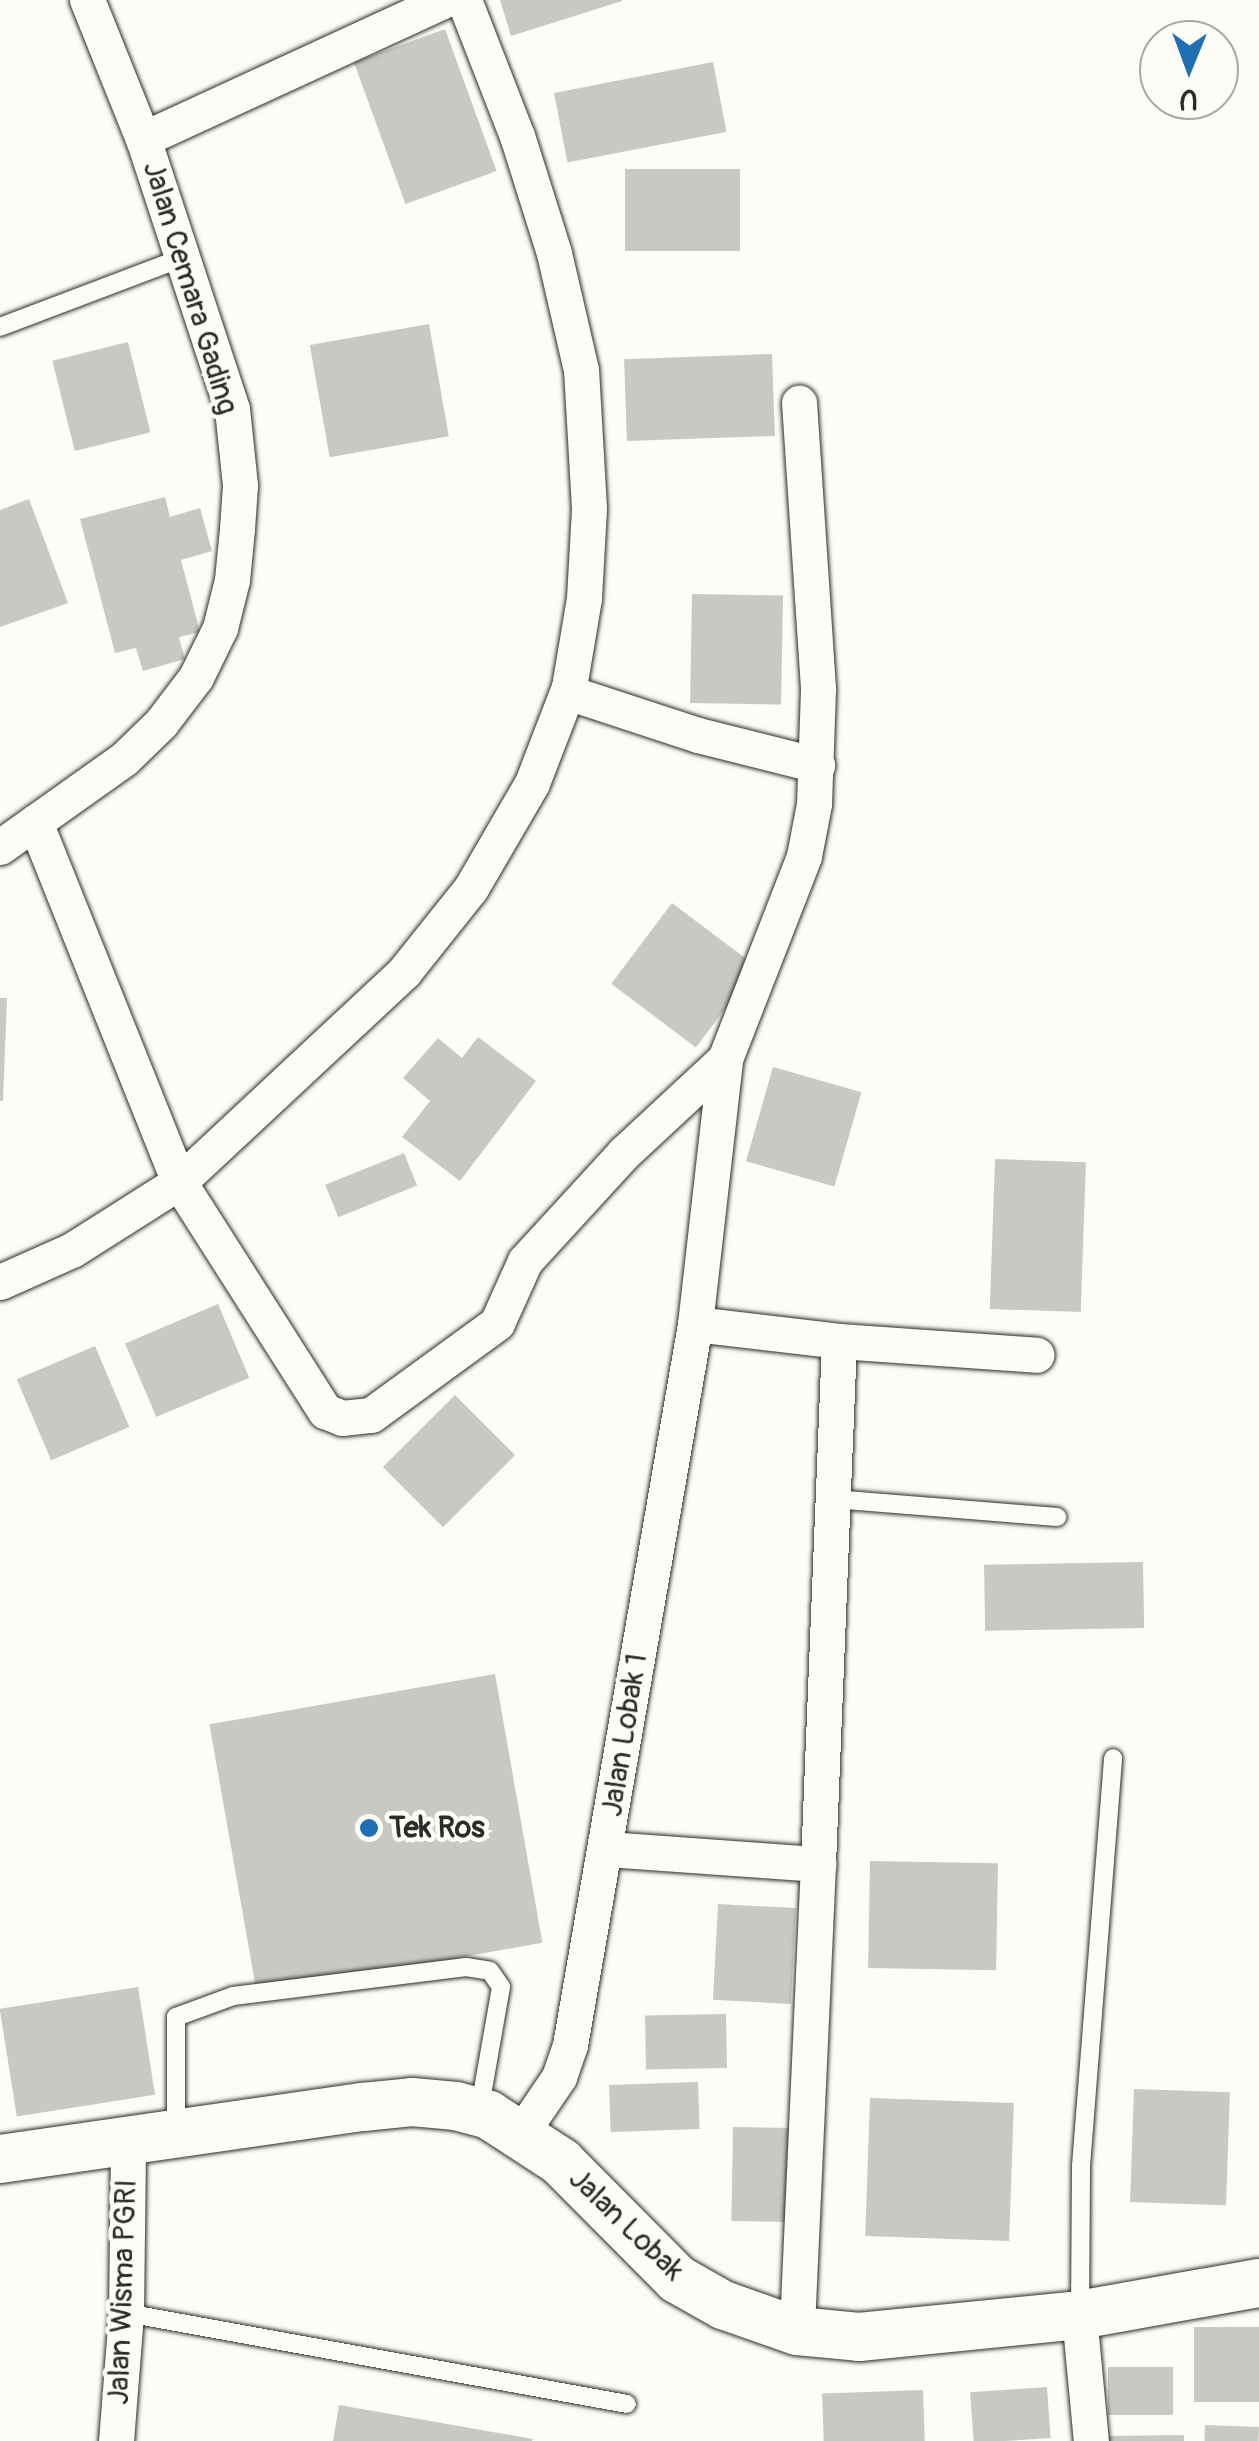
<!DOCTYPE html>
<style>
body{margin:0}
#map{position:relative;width:1259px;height:2441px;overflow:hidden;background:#fdfcf7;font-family:Pangolin,sans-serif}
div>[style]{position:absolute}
.building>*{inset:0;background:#c9c8c4;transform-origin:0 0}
.roads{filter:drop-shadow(0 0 2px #2b2b2b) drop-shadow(0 0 2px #2b2b2b)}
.lane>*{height:18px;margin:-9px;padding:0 9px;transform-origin:9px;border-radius:9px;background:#fdfcf7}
.street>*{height:35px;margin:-17.5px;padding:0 17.5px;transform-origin:17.5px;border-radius:17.5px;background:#fdfcf7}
.secondary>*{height:48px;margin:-24px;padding:0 24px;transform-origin:24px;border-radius:24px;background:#fdfcf7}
.dots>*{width:28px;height:28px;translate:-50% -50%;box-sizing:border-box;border:5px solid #fdfcf7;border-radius:50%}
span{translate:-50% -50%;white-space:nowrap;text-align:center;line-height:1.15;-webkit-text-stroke:9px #fdfcf7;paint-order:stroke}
.street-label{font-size:30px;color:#2b2b2b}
.poi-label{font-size:30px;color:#2b2b2b;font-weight:700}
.left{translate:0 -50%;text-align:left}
.north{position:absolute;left:1139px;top:20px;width:100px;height:100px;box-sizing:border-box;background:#fdfcf7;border:2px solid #a9a8a5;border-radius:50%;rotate:181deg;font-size:28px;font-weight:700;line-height:40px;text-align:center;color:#2b2b2b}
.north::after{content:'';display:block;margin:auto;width:35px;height:45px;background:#1f6fb2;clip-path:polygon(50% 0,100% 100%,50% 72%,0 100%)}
</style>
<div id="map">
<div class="building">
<i style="clip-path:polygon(500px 0,622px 0,622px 1px,511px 36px)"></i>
<i style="left:445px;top:29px;width:151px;height:97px;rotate:70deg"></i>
<i style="left:713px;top:62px;width:71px;height:162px;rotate:79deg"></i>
<i style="left:625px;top:169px;width:115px;height:82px"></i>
<i style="left:429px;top:324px;width:114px;height:121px;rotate:80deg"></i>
<i style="left:128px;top:342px;width:93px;height:78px;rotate:76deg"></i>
<i style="left:772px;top:354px;width:82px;height:148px;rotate:88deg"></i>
<i style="clip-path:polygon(165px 497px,170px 517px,200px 508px,212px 551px,181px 560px,200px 632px,179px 637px,185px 659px,143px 671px,136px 648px,115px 653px,80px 519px)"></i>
<i style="clip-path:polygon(29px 499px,68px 603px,0 627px,0 510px)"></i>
<i style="left:692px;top:594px;width:91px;height:109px;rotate:1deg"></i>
<i style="left:672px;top:903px;width:106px;height:101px;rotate:37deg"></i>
<i style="clip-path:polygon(0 998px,7px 998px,3px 1101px,0 1101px)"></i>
<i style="clip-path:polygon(478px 1037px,536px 1081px,460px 1181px,402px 1137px,430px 1101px,403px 1078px,438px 1038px,462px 1058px)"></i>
<i style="left:773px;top:1067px;width:92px;height:98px;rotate:16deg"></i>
<i style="left:404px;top:1153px;width:35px;height:85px;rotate:68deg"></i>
<i style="left:995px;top:1159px;width:91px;height:150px;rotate:2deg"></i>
<i style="left:218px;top:1304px;width:80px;height:101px;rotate:67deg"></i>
<i style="left:95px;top:1346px;width:88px;height:85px;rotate:67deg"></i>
<i style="left:455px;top:1395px;width:85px;height:102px;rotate:45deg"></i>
<i style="left:1143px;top:1562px;width:66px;height:159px;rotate:89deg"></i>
<i style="left:495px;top:1674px;width:273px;height:290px;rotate:80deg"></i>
<i style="left:870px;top:1861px;width:128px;height:107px;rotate:1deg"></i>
<i style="left:718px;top:1904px;width:78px;height:96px;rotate:3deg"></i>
<i style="left:138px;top:1987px;width:109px;height:140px;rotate:81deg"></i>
<i style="left:726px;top:2014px;width:54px;height:81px;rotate:89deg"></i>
<i style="left:698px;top:2082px;width:47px;height:89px;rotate:88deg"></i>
<i style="left:1134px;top:2089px;width:96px;height:113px;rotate:2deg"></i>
<i style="left:870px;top:2098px;width:144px;height:138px;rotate:2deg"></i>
<i style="left:733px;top:2127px;width:57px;height:94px;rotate:1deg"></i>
<i style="left:1259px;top:2327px;width:75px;height:65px;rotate:90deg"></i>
<i style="left:1173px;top:2367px;width:48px;height:65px;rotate:90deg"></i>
<i style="left:1047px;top:2387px;width:51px;height:77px;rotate:86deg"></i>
<i style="left:923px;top:2390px;width:51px;height:101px;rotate:88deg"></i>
<i style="clip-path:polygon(339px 2405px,533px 2439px,532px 2441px,333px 2441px)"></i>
<i style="left:1205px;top:2425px;width:54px;height:16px;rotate:2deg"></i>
<i style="clip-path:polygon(1184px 2435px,1184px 2441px,1107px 2441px,1107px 2436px)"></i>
</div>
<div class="roads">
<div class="lane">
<i style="left:0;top:327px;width:195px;rotate:-20.8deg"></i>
<i style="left:833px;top:1499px;width:225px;rotate:4.6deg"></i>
<i style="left:176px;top:2130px;width:113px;rotate:-90deg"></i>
<i style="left:176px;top:2017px;width:61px;rotate:-20.2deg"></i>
<i style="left:233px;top:1996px;width:235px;rotate:-7.1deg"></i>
<i style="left:466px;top:1967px;width:24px;rotate:9deg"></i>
<i style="left:490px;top:1971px;width:19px;rotate:55deg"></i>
<i style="left:501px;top:1987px;width:127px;rotate:100deg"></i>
<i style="left:1080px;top:2312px;width:146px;rotate:-89.6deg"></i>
<i style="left:1081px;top:2166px;width:409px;rotate:-85.5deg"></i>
<i style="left:126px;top:2313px;width:509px;rotate:10.29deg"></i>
</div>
<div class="street">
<i style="left:143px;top:139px;width:332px;rotate:-24.7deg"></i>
<i style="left:569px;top:687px;width:11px;rotate:49deg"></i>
<i style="left:576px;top:695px;width:128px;rotate:18.2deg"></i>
<i style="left:698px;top:735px;width:123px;rotate:14.1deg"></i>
<i style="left:35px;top:822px;width:388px;rotate:68.2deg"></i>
<i style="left:179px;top:1182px;width:272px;rotate:57.5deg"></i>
<i style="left:325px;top:1411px;width:18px;rotate:22deg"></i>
<i style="left:342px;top:1418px;width:29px;rotate:-6deg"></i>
<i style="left:371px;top:1415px;width:156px;rotate:-36.1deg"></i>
<i style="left:497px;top:1323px;width:68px;rotate:-65.7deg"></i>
<i style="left:525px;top:1261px;width:147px;rotate:-47.5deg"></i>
<i style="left:624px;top:1153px;width:138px;rotate:-42.9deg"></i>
<i style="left:725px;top:1059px;width:218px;rotate:-68.7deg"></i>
<i style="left:804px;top:856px;width:53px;rotate:-79.1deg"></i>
<i style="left:814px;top:804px;width:116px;rotate:-88deg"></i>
<i style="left:818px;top:688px;width:286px;rotate:-93.8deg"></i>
<i style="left:0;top:847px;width:152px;rotate:-35.4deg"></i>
<i style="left:124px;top:759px;width:52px;rotate:-44.2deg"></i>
<i style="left:161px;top:723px;width:58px;rotate:-52.7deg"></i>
<i style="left:196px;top:677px;width:55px;rotate:-63.9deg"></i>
<i style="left:220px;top:628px;width:49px;rotate:-76deg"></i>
<i style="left:232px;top:580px;width:51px;rotate:-84.4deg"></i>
<i style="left:237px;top:529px;width:44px;rotate:-86.1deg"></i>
<i style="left:240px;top:485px;width:76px;rotate:-96deg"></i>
<i style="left:232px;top:409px;width:284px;rotate:-108.2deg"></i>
<i style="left:143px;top:139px;width:150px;rotate:-111.9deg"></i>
<i style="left:0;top:1282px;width:79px;rotate:-24deg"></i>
<i style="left:72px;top:1250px;width:127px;rotate:-32.4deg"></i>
<i style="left:179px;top:1182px;width:308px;rotate:-43deg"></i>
<i style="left:404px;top:972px;width:107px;rotate:-51.4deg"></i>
<i style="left:471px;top:888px;width:121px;rotate:-59.8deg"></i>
<i style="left:532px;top:783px;width:103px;rotate:-68.9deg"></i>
<i style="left:569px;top:687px;width:90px;rotate:-80.4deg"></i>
<i style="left:584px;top:598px;width:90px;rotate:-86.8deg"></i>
<i style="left:589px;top:508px;width:138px;rotate:-93.3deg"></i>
<i style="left:581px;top:370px;width:120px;rotate:-103deg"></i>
<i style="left:554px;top:253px;width:123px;rotate:-107.5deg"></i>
<i style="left:517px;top:136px;width:146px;rotate:-111.3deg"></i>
<i style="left:695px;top:1324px;width:267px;rotate:-83.5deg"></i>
<i style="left:607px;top:1849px;width:212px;rotate:4.1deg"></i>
<i style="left:818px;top:1864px;width:467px;rotate:92.6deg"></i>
<i style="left:818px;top:1864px;width:523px;rotate:-87.7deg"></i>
<i style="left:521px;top:2133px;width:68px;rotate:-55.8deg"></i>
<i style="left:559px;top:2077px;width:34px;rotate:-71deg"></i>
<i style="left:570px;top:2045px;width:732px;rotate:-80.16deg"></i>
<i style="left:695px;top:1324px;width:145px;rotate:6.7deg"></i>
<i style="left:839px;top:1341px;width:198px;rotate:4deg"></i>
<i style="left:1079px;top:2315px;width:127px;rotate:84.6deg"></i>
<i style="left:116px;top:2441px;width:128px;rotate:-85.5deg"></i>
<i style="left:126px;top:2313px;width:170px;rotate:-89.3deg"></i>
</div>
<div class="secondary">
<i style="left:0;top:2159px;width:367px;rotate:-8.2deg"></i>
<i style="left:363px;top:2107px;width:49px;rotate:-5.8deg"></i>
<i style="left:412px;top:2102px;width:44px;rotate:5.2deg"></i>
<i style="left:456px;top:2106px;width:34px;rotate:15deg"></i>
<i style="left:489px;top:2115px;width:86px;rotate:33.1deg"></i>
<i style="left:561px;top:2162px;width:165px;rotate:45.2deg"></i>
<i style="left:677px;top:2279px;width:53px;rotate:29.5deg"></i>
<i style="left:723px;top:2305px;width:78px;rotate:19.4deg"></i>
<i style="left:797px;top:2331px;width:62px;rotate:5.5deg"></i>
<i style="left:859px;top:2337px;width:221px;rotate:-5.7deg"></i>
<i style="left:1079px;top:2315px;width:183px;rotate:-10.1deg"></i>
</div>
</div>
<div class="dots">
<i style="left:369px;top:1828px;background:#1f6fb2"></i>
</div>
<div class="street-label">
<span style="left:190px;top:288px;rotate:73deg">Jalan Cemara Gading</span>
<span style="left:625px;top:1735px;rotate:-81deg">Jalan Lobak 1</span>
<span style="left:626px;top:2225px;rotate:44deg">Jalan Lobak</span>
<span style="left:123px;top:2292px;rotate:-88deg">Jalan Wisma PGRI</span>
</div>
<div class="poi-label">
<span class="left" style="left:389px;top:1828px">Tek Ros</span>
</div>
<div class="north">U</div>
</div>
